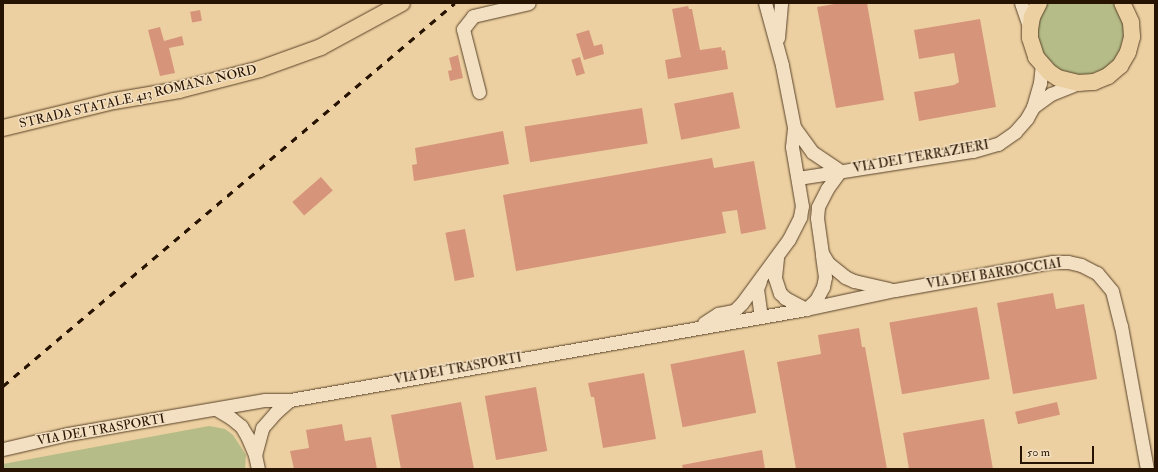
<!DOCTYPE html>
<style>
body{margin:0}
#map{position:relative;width:1158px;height:472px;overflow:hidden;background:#edd0a1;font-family:"IM FELL Double Pica",serif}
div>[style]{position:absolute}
.green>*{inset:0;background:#b5bc87}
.building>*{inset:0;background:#d6957b;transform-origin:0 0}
.roads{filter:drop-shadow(0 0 1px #584229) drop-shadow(0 0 1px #584229)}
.minor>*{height:13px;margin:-6.5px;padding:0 6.5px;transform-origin:6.5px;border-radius:6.5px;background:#f3e0c2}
.major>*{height:16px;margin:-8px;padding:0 8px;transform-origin:8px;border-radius:8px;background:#edd0a1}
.rail>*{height:3px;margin-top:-1.5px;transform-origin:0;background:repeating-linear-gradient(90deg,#271301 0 7px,transparent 0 14px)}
span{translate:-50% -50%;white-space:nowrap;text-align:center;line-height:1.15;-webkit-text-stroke:3px #f3e0c2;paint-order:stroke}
.street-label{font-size:13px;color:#271301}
.frame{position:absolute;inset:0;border:4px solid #271301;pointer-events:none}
.scale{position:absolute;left:1020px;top:446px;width:74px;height:18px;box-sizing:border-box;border:2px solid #271301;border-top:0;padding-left:5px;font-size:12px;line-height:14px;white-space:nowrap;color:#271301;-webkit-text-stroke:3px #f3e0c2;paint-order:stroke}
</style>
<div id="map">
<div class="green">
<i style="clip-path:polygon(1047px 3px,1114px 3px,1121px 13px,1125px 33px,1124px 44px,1113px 63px,1105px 69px,1085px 76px,1064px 73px,1055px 68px,1041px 51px,1036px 31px,1042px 10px)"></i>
<i style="clip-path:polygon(209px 426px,225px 429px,233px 435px,246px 455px,245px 469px,3px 469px,3px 464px)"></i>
</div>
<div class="building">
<i style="clip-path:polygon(840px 3px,867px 3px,884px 100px,836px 108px,817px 7px)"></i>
<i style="clip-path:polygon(688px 6px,689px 9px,692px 9px,700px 50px,721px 47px,722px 51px,725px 50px,728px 69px,668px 79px,665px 60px,681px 57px,672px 9px)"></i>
<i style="left:200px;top:10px;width:11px;height:10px;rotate:80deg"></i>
<i style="clip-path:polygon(980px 19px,996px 107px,919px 121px,914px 92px,954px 85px,959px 82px,954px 53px,919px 59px,914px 30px)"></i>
<i style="clip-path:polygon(160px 27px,164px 41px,182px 36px,184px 45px,169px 48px,175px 73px,160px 76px,148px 30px)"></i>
<i style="clip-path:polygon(589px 30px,594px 46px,602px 44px,604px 54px,584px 60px,576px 34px)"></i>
<i style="clip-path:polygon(458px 55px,463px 78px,450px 81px,448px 71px,452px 70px,449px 58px)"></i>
<i style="left:580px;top:57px;width:17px;height:9px;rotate:73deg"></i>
<i style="left:733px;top:92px;width:37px;height:60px;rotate:79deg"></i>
<i style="left:642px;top:108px;width:36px;height:119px;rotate:81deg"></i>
<i style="clip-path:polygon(503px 131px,509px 164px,414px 181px,412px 165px,417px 164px,415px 148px)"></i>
<i style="clip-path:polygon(712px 158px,714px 168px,754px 161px,766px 229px,741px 234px,737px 210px,722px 212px,726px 233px,516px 271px,503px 195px)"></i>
<i style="left:321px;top:177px;width:18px;height:38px;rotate:49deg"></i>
<i style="left:465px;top:229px;width:49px;height:20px;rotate:79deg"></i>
<i style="clip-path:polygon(1053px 293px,1056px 309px,1084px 304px,1097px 379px,1013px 394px,997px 303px)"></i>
<i style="left:977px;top:307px;width:73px;height:89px;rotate:80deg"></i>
<i style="clip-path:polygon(859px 328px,862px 347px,865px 347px,887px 469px,796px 469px,777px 362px,821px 354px,818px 335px)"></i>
<i style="left:744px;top:350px;width:64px;height:75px;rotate:79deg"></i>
<i style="clip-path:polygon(644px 373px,656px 439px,603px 448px,594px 397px,591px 397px,588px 383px)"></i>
<i style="left:536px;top:387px;width:65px;height:52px;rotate:80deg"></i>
<i style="clip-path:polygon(461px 402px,474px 469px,401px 469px,391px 415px)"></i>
<i style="left:1057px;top:402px;width:13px;height:43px;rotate:77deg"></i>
<i style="clip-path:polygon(984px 419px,993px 469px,909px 469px,903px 433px)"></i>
<i style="clip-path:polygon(342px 424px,345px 441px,371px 437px,377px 469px,294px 469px,290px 451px,309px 448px,306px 430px)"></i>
<i style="clip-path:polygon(762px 450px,765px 469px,683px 469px,682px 465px)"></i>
</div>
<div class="roads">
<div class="minor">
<i style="left:1021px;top:3px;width:28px;rotate:71deg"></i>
<i style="left:778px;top:38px;width:35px;rotate:-85deg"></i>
<i style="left:479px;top:92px;width:65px;rotate:-104.3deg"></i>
<i style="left:463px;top:29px;width:16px;rotate:-52deg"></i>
<i style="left:473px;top:16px;width:57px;rotate:-13.1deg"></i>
<i style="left:1033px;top:107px;width:22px;rotate:-36deg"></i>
<i style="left:1051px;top:94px;width:29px;rotate:-22deg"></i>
<i style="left:794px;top:127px;width:31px;rotate:54deg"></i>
<i style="left:812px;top:152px;width:34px;rotate:34deg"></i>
<i style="left:840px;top:171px;width:22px;rotate:126deg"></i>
<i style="left:827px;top:189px;width:20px;rotate:117deg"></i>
<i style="left:818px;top:207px;width:11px;rotate:95deg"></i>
<i style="left:817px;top:218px;width:35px;rotate:82deg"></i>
<i style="left:822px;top:253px;width:12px;rotate:59deg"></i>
<i style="left:828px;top:263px;width:22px;rotate:39deg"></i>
<i style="left:845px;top:277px;width:10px;rotate:24deg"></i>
<i style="left:854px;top:281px;width:36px;rotate:13deg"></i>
<i style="left:798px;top:178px;width:177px;rotate:-8.8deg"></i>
<i style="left:973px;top:151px;width:26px;rotate:-16deg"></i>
<i style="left:998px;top:144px;width:21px;rotate:-35deg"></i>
<i style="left:1015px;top:132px;width:18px;rotate:-49deg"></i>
<i style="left:1027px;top:118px;width:13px;rotate:-61deg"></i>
<i style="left:1033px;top:107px;width:25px;rotate:-74deg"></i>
<i style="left:1040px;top:83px;width:18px;rotate:-84deg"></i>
<i style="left:777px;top:258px;width:20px;rotate:96deg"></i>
<i style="left:775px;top:278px;width:16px;rotate:72deg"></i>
<i style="left:780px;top:293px;width:7px;rotate:45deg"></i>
<i style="left:785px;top:298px;width:24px;rotate:28deg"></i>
<i style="left:760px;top:281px;width:9px;rotate:111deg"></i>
<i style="left:757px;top:289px;width:27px;rotate:82deg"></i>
<i style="left:806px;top:309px;width:13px;rotate:-42deg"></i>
<i style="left:816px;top:300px;width:15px;rotate:-62deg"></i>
<i style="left:823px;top:287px;width:10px;rotate:-79deg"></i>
<i style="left:825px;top:277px;width:22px;rotate:-98deg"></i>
<i style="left:704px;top:323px;width:17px;rotate:-33deg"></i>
<i style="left:718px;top:314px;width:16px;rotate:-11deg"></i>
<i style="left:734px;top:311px;width:11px;rotate:-45deg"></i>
<i style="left:742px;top:303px;width:79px;rotate:-53.7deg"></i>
<i style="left:789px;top:239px;width:25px;rotate:-63deg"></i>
<i style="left:800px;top:217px;width:11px;rotate:-80deg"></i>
<i style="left:802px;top:206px;width:60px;rotate:-99.6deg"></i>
<i style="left:792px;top:147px;width:20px;rotate:-84deg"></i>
<i style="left:794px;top:127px;width:63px;rotate:-101deg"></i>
<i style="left:782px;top:65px;width:64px;rotate:-105.3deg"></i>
<i style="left:216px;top:409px;width:17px;rotate:31deg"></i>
<i style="left:231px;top:418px;width:13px;rotate:39deg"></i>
<i style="left:241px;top:426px;width:12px;rotate:59deg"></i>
<i style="left:247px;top:436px;width:21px;rotate:67deg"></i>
<i style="left:255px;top:455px;width:14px;rotate:78deg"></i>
<i style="left:3px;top:449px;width:67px;rotate:-13deg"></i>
<i style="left:68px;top:434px;width:200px;rotate:-9.8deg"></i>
<i style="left:265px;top:400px;width:25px"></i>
<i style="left:290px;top:400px;width:524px;rotate:-10deg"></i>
<i style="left:806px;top:309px;width:91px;rotate:-12.1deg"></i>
<i style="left:895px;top:290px;width:159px;rotate:-10.1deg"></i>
<i style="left:1052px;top:262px;width:16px"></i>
<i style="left:1068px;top:262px;width:13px;rotate:13deg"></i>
<i style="left:1081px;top:265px;width:18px;rotate:27deg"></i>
<i style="left:1097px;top:273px;width:23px;rotate:50deg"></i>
<i style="left:1112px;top:291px;width:36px;rotate:76deg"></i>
<i style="left:1121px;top:326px;width:145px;rotate:79.7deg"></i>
<i style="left:255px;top:455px;width:28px;rotate:-75deg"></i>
<i style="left:262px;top:428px;width:21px;rotate:-49deg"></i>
<i style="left:276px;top:412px;width:18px;rotate:-41deg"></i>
</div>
<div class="major">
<i style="left:1039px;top:3px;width:16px;rotate:117deg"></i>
<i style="left:1032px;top:17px;width:12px;rotate:99deg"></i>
<i style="left:1030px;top:29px;width:9px;rotate:90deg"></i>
<i style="left:1030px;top:38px;width:20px;rotate:72deg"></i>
<i style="left:1036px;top:57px;width:20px;rotate:49deg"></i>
<i style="left:1049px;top:72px;width:11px;rotate:34deg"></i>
<i style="left:1058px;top:78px;width:21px;rotate:14deg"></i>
<i style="left:1078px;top:83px;width:16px;rotate:-4deg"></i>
<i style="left:1094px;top:82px;width:15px;rotate:-23deg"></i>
<i style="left:1108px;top:76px;width:16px;rotate:-40deg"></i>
<i style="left:1120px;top:66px;width:16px;rotate:-60deg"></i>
<i style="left:1128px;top:52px;width:16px;rotate:-75deg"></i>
<i style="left:1132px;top:37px;width:15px;rotate:-94deg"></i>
<i style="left:1131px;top:22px;width:21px;rotate:-115deg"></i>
<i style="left:3px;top:128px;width:114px;rotate:-13.7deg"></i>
<i style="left:114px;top:101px;width:66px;rotate:-9.6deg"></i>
<i style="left:179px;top:90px;width:84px;rotate:-14.5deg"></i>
<i style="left:260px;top:69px;width:65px;rotate:-19.8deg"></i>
<i style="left:321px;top:47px;width:92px;rotate:-28.5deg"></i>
</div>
</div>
<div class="rail">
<i style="left:3px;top:386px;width:592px;rotate:-40.28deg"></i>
</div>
<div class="street-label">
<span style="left:138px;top:97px;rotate:-13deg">STRADA STATALE 413 ROMANA NORD</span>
<span style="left:921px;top:157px;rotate:-10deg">VIA DEI TERRAZIERI</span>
<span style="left:994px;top:274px;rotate:-9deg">VIA DEI BARROCCIAI</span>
<span style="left:458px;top:369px;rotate:-10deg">VIA DEI TRASPORTI</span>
<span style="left:101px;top:430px;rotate:-10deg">VIA DEI TRASPORTI</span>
</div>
<div class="frame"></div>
<div class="scale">50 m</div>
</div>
